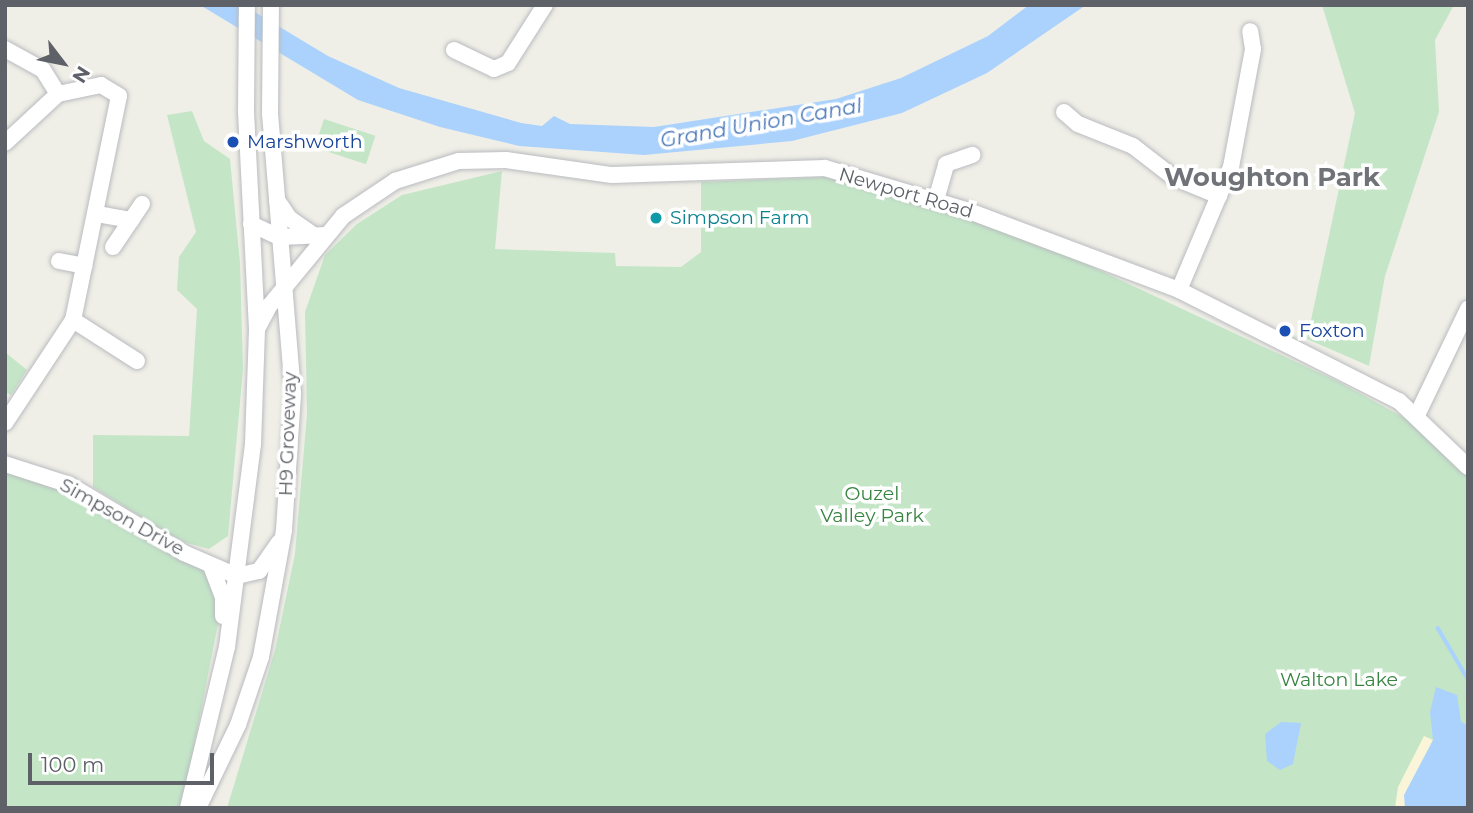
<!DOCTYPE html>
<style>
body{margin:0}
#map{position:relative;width:1473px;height:813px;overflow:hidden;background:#f0efe7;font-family:Montserrat,sans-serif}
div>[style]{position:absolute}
.green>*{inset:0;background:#c4e6c7;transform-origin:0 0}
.sand>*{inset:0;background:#faf4d8}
.water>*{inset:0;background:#aad2fc}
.stream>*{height:3.5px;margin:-1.75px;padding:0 1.75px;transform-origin:1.75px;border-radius:1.75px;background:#aad2fc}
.roads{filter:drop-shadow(0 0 2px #b9bbc0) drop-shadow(0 0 2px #b9bbc0)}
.minor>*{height:16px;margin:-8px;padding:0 8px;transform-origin:8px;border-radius:8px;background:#fff}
.dots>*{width:19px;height:19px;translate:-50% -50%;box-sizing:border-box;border:4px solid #fff;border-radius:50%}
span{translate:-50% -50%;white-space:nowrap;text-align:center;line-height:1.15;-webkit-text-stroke:7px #fff;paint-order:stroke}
.transit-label{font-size:19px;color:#164399}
.left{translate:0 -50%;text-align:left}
.street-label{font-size:19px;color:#5e6167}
.culture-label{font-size:19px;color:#0d838f}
.park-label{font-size:19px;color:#388441}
.water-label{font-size:21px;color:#4977b8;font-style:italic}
.district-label{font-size:26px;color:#6f7378;font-weight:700}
.frame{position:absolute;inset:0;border:7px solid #5e6167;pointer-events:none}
.north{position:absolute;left:28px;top:28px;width:70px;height:70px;-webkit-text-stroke:5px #fff;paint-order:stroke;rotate:122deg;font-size:19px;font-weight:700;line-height:28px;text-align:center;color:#5e6167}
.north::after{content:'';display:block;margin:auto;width:24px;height:32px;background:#5e6167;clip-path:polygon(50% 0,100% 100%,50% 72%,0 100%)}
.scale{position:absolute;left:28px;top:753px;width:186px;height:32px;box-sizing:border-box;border:4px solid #5e6167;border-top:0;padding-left:9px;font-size:21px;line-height:24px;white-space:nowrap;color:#5e6167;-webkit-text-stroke:5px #fff;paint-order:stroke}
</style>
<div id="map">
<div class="green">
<i style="clip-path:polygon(1322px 5px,1454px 5px,1435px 40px,1439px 112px,1385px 276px,1369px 366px,1307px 339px,1355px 113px)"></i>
<i style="clip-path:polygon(192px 111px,204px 141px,230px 159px,240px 263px,243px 369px,228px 536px,209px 549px,180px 541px,93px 487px,93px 435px,189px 436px,197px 309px,177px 290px,179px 257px,196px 232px,167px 115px)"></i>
<i style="left:324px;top:119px;width:54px;height:30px;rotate:18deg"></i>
<i style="clip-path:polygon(502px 171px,495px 249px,615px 253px,616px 266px,681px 267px,701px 252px,701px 182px,826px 177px,920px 202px,1041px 243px,1339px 382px,1410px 421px,1468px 477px,1468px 808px,227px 808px,275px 650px,295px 554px,307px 414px,305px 312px,325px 255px,357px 224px,402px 195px)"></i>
<i style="clip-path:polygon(5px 352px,27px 370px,11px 395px,5px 392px)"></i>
<i style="clip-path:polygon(5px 464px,31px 470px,199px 558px,216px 595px,219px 619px,182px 808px,5px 808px)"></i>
</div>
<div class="sand">
<i style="clip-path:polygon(1424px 736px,1433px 740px,1408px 808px,1395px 808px,1398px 787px)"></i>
</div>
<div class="water">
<i style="clip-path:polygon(200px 5px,243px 5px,328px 56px,399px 88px,521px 123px,542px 126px,554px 116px,570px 124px,654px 127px,836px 99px,901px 78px,988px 36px,1029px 5px,1086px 5px,987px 73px,902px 113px,792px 141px,644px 155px,519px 146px,440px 127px,358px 100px)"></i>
<i style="clip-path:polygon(1436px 687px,1457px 695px,1461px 722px,1468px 726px,1468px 808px,1405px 808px,1404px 795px,1433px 740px,1430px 712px)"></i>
<i style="clip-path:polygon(1281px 722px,1301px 723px,1293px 764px,1280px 770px,1267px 761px,1265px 734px)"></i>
</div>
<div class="stream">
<i style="left:1438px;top:628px;width:59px;rotate:59.5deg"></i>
</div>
<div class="roads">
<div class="minor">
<i style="left:5px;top:49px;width:43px;rotate:28.9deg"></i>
<i style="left:43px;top:70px;width:28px;rotate:58deg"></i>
<i style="left:454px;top:50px;width:44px;rotate:25.4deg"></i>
<i style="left:494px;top:69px;width:15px;rotate:-23deg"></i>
<i style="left:508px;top:63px;width:69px;rotate:-57.5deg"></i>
<i style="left:1064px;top:112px;width:18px;rotate:41deg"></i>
<i style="left:1078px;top:124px;width:59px;rotate:21.8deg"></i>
<i style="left:1133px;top:146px;width:51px;rotate:37.8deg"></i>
<i style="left:1173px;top:177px;width:50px;rotate:22.4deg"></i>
<i style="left:5px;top:143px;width:72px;rotate:-42.8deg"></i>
<i style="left:58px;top:94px;width:44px;rotate:-11.8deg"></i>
<i style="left:101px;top:85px;width:21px;rotate:31deg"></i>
<i style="left:119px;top:96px;width:229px;rotate:101.6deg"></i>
<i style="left:73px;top:320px;width:123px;rotate:123.4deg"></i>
<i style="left:277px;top:200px;width:22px;rotate:56deg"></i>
<i style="left:289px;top:218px;width:28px;rotate:35deg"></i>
<i style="left:936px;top:200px;width:37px;rotate:-74deg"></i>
<i style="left:946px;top:164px;width:28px;rotate:-19deg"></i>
<i style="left:97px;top:214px;width:35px;rotate:10deg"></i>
<i style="left:251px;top:224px;width:31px;rotate:25deg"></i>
<i style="left:279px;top:237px;width:47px;rotate:-2.4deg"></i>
<i style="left:113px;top:247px;width:52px;rotate:-56deg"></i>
<i style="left:59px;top:261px;width:26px;rotate:11deg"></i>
<i style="left:1179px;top:290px;width:134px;rotate:-67.1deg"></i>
<i style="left:1231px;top:167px;width:120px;rotate:-79.4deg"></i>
<i style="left:1253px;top:49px;width:18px;rotate:-99deg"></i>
<i style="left:73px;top:320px;width:76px;rotate:32.6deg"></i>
<i style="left:257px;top:329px;width:27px;rotate:-62deg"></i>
<i style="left:270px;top:305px;width:115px;rotate:-50.6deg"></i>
<i style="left:343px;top:216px;width:63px;rotate:-33.9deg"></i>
<i style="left:395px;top:181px;width:67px;rotate:-17.4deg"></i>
<i style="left:459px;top:161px;width:47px;rotate:-1.2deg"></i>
<i style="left:506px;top:160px;width:107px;rotate:8.1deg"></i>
<i style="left:612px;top:175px;width:213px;rotate:-1.9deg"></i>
<i style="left:825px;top:168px;width:150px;rotate:16.6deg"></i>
<i style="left:969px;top:211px;width:224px;rotate:20.6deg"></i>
<i style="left:1179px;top:290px;width:246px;rotate:26.8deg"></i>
<i style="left:1399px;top:401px;width:95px;rotate:43.7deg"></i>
<i style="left:1417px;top:415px;width:118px;rotate:-64.3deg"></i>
<i style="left:5px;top:464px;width:68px;rotate:17.9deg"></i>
<i style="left:70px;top:485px;width:133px;rotate:30.8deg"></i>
<i style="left:184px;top:553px;width:58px;rotate:23.5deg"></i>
<i style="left:237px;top:576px;width:23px;rotate:-13deg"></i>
<i style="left:259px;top:571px;width:35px;rotate:-55deg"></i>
<i style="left:211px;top:566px;width:33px;rotate:69deg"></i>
<i style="left:223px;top:597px;width:19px;rotate:90deg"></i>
<i style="left:188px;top:808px;width:166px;rotate:-76.4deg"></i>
<i style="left:227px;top:647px;width:205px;rotate:-82.7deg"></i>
<i style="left:253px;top:444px;width:115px;rotate:-88deg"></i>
<i style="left:257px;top:329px;width:219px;rotate:-92.9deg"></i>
<i style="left:246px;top:110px;width:105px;rotate:-89.5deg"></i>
<i style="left:198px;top:808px;width:92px;rotate:-64.3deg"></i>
<i style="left:238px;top:725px;width:72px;rotate:-71.3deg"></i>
<i style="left:261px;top:657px;width:129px;rotate:-79.7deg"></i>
<i style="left:284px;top:530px;width:137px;rotate:-86.2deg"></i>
<i style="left:293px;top:393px;width:279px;rotate:-94.7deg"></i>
<i style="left:270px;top:115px;width:110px;rotate:-89.5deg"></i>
</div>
</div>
<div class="dots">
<i style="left:233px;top:142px;background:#1a4fb4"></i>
<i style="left:656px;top:218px;background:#0f9aa8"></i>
<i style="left:1285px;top:331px;background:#1a4fb4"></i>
</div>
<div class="transit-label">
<span class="left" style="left:247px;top:142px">Marshworth</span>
<span class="left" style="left:1299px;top:331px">Foxton</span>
</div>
<div class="street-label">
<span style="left:906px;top:193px;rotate:16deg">Newport Road</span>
<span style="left:288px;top:434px;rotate:-88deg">H9 Groveway</span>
<span style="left:122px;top:517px;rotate:29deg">Simpson Drive</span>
</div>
<div class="culture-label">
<span class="left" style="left:670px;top:218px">Simpson Farm</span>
</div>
<div class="park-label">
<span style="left:872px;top:505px">Ouzel<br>Valley Park</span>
<span style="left:1339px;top:680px">Walton Lake</span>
</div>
<div class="water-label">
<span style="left:761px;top:123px;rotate:-10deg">Grand Union Canal</span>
</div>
<div class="district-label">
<span style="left:1272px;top:178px">Woughton Park</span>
</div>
<div class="frame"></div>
<div class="north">N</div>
<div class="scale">100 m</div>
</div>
